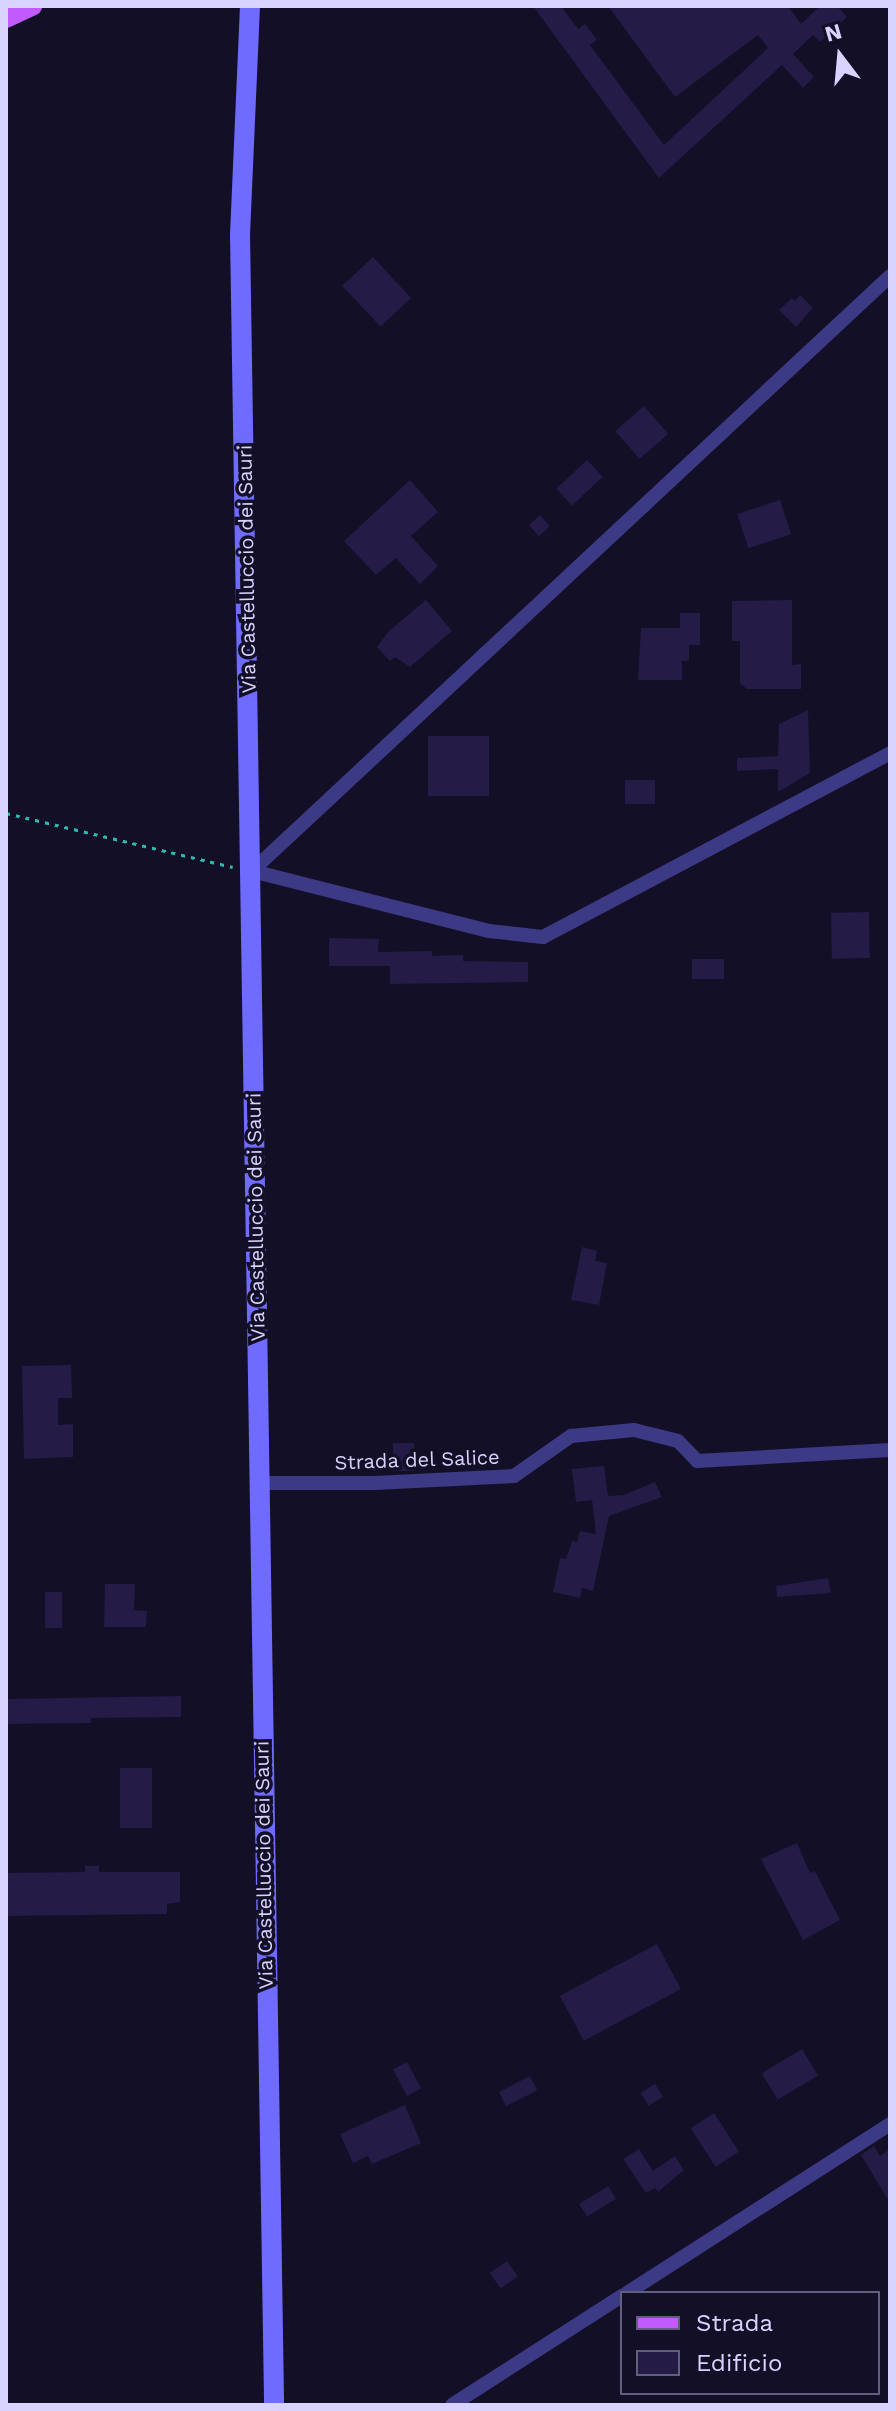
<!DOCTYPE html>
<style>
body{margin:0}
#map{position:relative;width:896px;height:2411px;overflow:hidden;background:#130f26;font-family:"Work Sans",sans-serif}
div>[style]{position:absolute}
.building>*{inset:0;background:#241b47;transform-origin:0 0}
.path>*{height:3px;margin-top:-1.5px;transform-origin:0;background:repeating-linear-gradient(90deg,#2fb8b0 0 4px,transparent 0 10px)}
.street>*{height:14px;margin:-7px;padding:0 7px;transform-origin:7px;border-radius:7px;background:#3d3a85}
.secondary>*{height:20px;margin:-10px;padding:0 10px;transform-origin:10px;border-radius:10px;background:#6f6bff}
.primary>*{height:20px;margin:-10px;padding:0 10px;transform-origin:10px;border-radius:10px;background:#c25bff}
span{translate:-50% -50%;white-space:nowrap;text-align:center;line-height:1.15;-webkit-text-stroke:7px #130f26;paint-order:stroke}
.street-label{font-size:20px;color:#d9d4ff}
.frame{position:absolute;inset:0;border:8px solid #d9d4ff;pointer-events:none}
.legend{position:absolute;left:620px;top:2291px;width:260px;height:104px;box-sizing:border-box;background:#130f26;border:2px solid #625e7d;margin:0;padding:10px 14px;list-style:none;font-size:24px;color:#d9d4ff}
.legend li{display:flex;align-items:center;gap:16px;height:40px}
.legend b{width:40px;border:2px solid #625e7d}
.north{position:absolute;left:800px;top:16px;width:80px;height:80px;-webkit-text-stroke:6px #130f26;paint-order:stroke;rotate:344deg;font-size:22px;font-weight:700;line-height:32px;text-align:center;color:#d9d4ff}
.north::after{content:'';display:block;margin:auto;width:28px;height:36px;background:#d9d4ff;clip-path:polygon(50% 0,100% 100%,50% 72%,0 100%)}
</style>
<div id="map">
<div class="building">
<i style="clip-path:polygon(533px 6px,561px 6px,578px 29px,585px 24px,597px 40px,590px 45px,664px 145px,768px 48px,758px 35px,675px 97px,608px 6px,788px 6px,801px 24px,820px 6px,837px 6px,847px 17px,820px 42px,813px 35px,793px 54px,814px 77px,803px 88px,782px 65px,659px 178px)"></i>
<i style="left:373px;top:257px;width:56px;height:42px;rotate:47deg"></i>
<i style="clip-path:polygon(800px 295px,813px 308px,796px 327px,779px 310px,792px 298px,795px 301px)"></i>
<i style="left:644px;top:406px;width:37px;height:38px;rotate:49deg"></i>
<i style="left:587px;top:460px;width:23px;height:42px;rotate:47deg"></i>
<i style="clip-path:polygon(410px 480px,438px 512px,411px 536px,438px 566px,420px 584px,396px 558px,376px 575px,344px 541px)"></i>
<i style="left:780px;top:500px;width:36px;height:45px;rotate:72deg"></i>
<i style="left:540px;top:515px;width:15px;height:15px;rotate:48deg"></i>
<i style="clip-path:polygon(426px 600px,452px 631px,410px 667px,395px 657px,390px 661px,377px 647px,389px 631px)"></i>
<i style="clip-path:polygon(792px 600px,792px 665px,801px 664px,801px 689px,747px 689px,740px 683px,740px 641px,732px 641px,732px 601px)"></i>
<i style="clip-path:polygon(680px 613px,700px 613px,700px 645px,689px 645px,689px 661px,682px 661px,682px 680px,638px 680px,641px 628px,680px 628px)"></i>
<i style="clip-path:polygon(808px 710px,810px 773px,778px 792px,778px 769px,737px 771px,737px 758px,778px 756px,779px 724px)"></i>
<i style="left:428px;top:736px;width:61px;height:60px"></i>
<i style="left:625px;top:780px;width:30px;height:24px"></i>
<i style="left:869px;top:912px;width:46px;height:38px;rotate:89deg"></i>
<i style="clip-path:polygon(329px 938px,379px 939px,378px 952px,432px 951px,432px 956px,463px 955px,463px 961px,528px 962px,528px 982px,390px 984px,390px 966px,329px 966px)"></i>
<i style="left:692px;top:959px;width:32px;height:20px"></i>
<i style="clip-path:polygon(582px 1247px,597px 1251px,595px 1261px,607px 1263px,599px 1305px,571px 1300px)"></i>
<i style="clip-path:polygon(71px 1365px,72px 1398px,58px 1398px,58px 1425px,73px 1424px,73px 1457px,24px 1459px,22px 1366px)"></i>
<i style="left:393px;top:1443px;width:21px;height:28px"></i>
<i style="clip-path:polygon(604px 1466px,608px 1496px,624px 1495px,655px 1482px,662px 1497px,609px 1516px,593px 1591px,582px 1588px,580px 1598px,553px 1592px,560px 1558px,566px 1559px,572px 1541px,577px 1542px,580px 1531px,596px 1534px,592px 1500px,576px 1502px,572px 1469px)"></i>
<i style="clip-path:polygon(828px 1578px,831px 1593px,777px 1597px,776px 1586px)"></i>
<i style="clip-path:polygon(105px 1584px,135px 1584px,134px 1610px,147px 1611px,146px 1627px,104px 1627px)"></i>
<i style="left:45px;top:1592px;width:17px;height:36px"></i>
<i style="clip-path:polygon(181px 1696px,181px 1717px,91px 1718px,91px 1723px,6px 1724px,6px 1699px)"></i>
<i style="left:120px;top:1768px;width:32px;height:60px"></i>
<i style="clip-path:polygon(797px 1843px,810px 1873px,815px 1871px,840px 1920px,803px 1940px,761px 1859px)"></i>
<i style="clip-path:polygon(85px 1866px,99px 1866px,99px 1872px,180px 1872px,180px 1902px,167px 1904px,167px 1914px,6px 1916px,6px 1873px,85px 1872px)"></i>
<i style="left:657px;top:1944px;width:51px;height:110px;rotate:62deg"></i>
<i style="left:802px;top:2049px;width:31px;height:47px;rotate:59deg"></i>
<i style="left:407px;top:2062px;width:30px;height:16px;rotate:62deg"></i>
<i style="left:530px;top:2076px;width:16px;height:35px;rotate:63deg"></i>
<i style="left:655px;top:2084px;width:15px;height:17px;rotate:58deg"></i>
<i style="clip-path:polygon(405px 2105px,421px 2143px,372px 2164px,368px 2156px,353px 2163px,340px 2134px)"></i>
<i style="left:714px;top:2113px;width:46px;height:28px;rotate:57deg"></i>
<i style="clip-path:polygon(874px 2146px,880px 2156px,890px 2149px,890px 2203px,861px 2155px)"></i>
<i style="clip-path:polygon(639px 2149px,653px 2171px,675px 2156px,684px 2170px,658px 2192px,655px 2188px,646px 2193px,623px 2159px)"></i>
<i style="left:608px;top:2186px;width:15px;height:34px;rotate:58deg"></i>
<i style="left:507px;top:2261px;width:19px;height:21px;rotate:55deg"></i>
</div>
<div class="path">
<i style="left:6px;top:813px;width:233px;rotate:13.4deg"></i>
</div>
<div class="street">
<i style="left:252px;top:871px;width:872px;rotate:-43deg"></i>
<i style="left:252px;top:871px;width:244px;rotate:14.2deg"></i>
<i style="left:489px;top:931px;width:54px;rotate:6.3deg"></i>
<i style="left:543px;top:937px;width:393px;rotate:-27.9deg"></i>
<i style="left:259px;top:1483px;width:116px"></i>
<i style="left:375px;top:1483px;width:139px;rotate:-2.9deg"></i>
<i style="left:514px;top:1476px;width:70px;rotate:-35.1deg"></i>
<i style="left:571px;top:1436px;width:63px;rotate:-5.4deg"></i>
<i style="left:634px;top:1430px;width:45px;rotate:14deg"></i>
<i style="left:678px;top:1441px;width:28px;rotate:46deg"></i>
<i style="left:697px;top:1461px;width:193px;rotate:-3.3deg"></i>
<i style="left:627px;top:2293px;width:313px;rotate:-32.7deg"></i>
<i style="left:452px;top:2405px;width:202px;rotate:-32.7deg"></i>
</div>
<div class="secondary">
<i style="left:250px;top:6px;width:228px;rotate:92.5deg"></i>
<i style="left:240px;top:234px;width:2171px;rotate:89.1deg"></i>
</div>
<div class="primary">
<i style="left:6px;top:18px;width:29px;rotate:-25deg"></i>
</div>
<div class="street-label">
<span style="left:247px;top:569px;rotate:-91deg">Via Castelluccio dei Sauri</span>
<span style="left:256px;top:1217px;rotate:-91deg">Via Castelluccio dei Sauri</span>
<span style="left:417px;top:1460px;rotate:-2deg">Strada del Salice</span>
<span style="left:264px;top:1865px;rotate:-91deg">Via Castelluccio dei Sauri</span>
</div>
<div class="frame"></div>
<ul class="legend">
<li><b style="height:10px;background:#c25bff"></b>Strada</li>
<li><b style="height:22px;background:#241b47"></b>Edificio</li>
</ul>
<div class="north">N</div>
</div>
